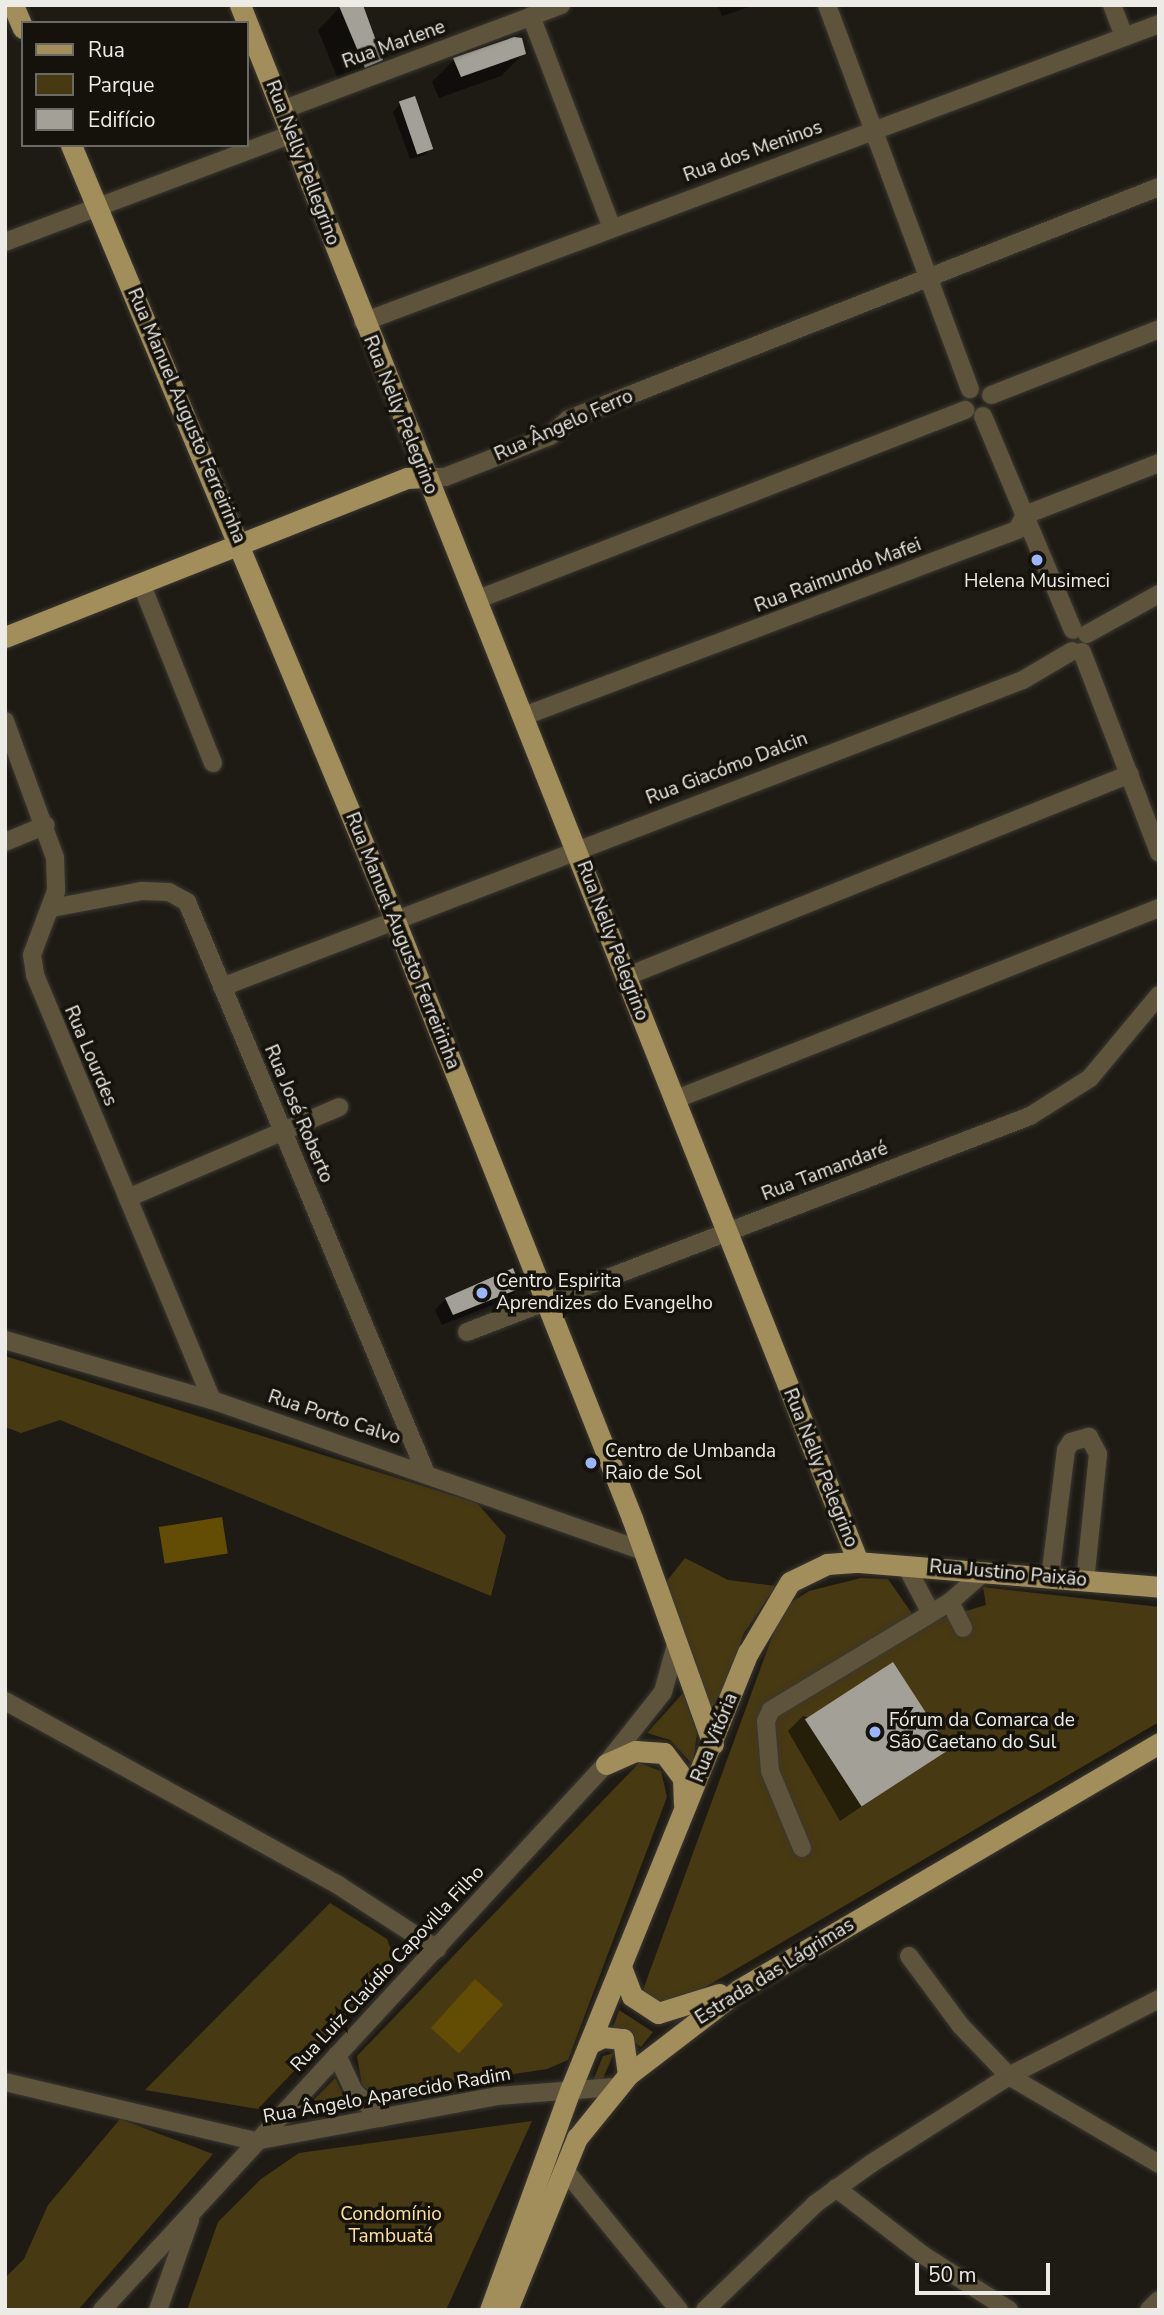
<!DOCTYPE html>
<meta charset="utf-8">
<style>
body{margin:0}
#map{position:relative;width:1164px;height:2315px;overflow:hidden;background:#1e1b14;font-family:"Nunito Sans",sans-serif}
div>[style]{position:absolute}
.green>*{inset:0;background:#473911}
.water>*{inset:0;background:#634d04;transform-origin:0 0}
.shadow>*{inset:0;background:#0007}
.building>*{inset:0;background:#a3a097;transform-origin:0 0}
.roads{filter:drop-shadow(0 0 2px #3b3831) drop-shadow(0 0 2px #3b3831)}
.minor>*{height:18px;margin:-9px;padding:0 9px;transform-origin:9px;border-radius:9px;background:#5e543c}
.major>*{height:21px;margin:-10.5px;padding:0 10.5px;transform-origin:10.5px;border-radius:10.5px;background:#a28e5b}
.dots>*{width:19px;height:19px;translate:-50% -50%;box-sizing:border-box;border:4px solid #14120b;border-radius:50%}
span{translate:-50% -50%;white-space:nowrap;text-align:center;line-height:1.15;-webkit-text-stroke:7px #14120b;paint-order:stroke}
.street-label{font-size:19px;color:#edebe6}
.poi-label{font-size:19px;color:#edebe6}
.left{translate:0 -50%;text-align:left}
.park-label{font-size:19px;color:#fde19c}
.frame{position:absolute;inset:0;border:7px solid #edebe6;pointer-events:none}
.legend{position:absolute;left:21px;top:21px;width:228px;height:126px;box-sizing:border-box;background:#14120b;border:2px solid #6b6963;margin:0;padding:9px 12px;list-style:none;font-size:21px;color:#edebe6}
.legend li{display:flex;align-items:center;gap:14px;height:35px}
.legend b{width:35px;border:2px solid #6b6963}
.scale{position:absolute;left:915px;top:2263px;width:135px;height:32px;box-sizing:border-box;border:4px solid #edebe6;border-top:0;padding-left:9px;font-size:21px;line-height:24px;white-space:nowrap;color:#edebe6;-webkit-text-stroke:5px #14120b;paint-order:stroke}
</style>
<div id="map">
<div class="green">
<i style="clip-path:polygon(5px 1356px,477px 1503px,506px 1536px,491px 1596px,60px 1420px,21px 1433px,5px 1427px)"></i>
<i style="clip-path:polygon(685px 1558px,728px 1580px,776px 1586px,744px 1633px,714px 1715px,666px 1582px)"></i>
<i style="clip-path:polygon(861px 1578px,888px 1579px,920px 1625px,986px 1605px,983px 1587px,1159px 1607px,1159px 1722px,666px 2010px,640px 1998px,776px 1626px,787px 1605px,809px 1591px)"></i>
<i style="clip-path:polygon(683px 1693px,697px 1732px,693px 1765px,670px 1740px,647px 1733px)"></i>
<i style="clip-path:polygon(639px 1763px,661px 1771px,667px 1797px,568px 2060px,547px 2069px,375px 2095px,362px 2085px,357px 2056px)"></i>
<i style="clip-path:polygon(330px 1903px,387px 1939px,396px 1963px,258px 2109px,145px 2090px)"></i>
<i style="clip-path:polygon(619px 2010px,653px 2032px,641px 2047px,613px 2027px)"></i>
<i style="clip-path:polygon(614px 2053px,601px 2083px,592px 2083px,603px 2056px)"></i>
<i style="clip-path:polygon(335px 2078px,350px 2108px,298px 2116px)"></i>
<i style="clip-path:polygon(120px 2119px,213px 2154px,78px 2310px,5px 2310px,5px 2278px,24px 2259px,48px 2205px)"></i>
<i style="clip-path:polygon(532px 2121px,446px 2310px,187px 2310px,218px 2222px,261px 2179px,299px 2153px)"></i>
</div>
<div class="water">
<i style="left:222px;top:1517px;width:37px;height:64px;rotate:81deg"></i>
<i style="left:475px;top:1979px;width:38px;height:66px;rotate:42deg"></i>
</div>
<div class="shadow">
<i style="clip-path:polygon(361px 5px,381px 60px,342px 89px,318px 30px,340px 7px)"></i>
<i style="clip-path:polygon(520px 5px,546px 5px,523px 14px)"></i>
<i style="clip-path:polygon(718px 5px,755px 5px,722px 16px)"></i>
<i style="clip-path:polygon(524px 53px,501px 76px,439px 98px,432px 82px,454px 60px)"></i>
<i style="clip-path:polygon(400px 104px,431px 148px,424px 155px,410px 159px,393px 112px)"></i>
<i style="clip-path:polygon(519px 1288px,507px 1299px,442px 1325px,435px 1310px,446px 1299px)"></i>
<i style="clip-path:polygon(803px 1716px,947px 1749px,840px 1821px,788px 1731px)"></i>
</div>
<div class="building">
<i style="clip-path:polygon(363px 5px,383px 60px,365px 68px,339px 6px)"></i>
<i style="clip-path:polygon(514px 37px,522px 38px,526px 54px,461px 77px,453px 58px)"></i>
<i style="left:415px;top:96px;width:56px;height:17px;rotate:71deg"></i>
<i style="clip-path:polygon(513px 1268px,521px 1288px,453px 1315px,445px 1298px)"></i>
<i style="left:893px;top:1662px;width:104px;height:105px;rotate:57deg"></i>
</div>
<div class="roads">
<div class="minor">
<i style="left:827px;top:5px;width:410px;rotate:69.6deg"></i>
<i style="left:1112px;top:5px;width:33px;rotate:69deg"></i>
<i style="left:531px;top:16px;width:225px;rotate:69.1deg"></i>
<i style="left:282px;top:110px;width:298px;rotate:-20.6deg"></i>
<i style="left:5px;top:242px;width:304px;rotate:-20.6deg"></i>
<i style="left:363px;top:322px;width:850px;rotate:-20.52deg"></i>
<i style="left:991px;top:395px;width:180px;rotate:-21.4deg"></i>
<i style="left:983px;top:416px;width:232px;rotate:67.2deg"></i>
<i style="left:425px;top:477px;width:20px"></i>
<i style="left:445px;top:477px;width:113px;rotate:-21.3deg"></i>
<i style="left:550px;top:436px;width:25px;rotate:-42deg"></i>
<i style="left:569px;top:419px;width:634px;rotate:-21.47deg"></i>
<i style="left:141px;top:583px;width:194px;rotate:68.2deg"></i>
<i style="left:476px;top:600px;width:525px;rotate:-21.23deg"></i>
<i style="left:1087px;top:634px;width:82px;rotate:-29.1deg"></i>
<i style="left:1082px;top:652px;width:215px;rotate:69deg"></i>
<i style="left:524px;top:716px;width:527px;rotate:-20.67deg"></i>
<i style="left:1017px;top:530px;width:17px;rotate:-62deg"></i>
<i style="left:1025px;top:515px;width:144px;rotate:-21.2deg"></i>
<i style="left:5px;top:721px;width:146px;rotate:69.9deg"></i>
<i style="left:55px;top:858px;width:33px;rotate:88deg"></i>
<i style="left:56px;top:891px;width:68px;rotate:110.6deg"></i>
<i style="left:32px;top:955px;width:20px;rotate:81deg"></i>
<i style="left:35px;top:975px;width:460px;rotate:67.4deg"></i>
<i style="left:5px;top:842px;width:44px;rotate:-22.5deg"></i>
<i style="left:52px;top:908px;width:92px;rotate:-10.7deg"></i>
<i style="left:142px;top:891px;width:27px;rotate:2deg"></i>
<i style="left:169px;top:892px;width:21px;rotate:29deg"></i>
<i style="left:187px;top:902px;width:617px;rotate:67.3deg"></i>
<i style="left:625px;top:977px;width:544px;rotate:-21.9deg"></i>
<i style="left:222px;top:987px;width:858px;rotate:-20.97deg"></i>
<i style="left:1023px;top:680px;width:57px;rotate:-30.6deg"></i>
<i style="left:674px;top:1100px;width:522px;rotate:-21.6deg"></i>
<i style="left:128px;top:1198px;width:230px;rotate:-23.3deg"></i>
<i style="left:467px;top:1332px;width:603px;rotate:-20.99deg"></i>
<i style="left:1030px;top:1116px;width:71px;rotate:-32.3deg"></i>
<i style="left:1090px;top:1078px;width:108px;rotate:-50.3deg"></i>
<i style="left:5px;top:1340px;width:216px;rotate:16.2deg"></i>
<i style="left:212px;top:1400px;width:458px;rotate:19.3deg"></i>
<i style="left:906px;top:1566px;width:53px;rotate:62deg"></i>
<i style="left:1050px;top:1578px;width:129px;rotate:-82.9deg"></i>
<i style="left:1066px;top:1450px;width:9px;rotate:-58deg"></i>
<i style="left:1071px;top:1442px;width:19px;rotate:-16deg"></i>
<i style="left:1089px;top:1437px;width:19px;rotate:62deg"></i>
<i style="left:1098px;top:1454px;width:128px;rotate:95.8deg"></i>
<i style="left:950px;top:1602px;width:29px;rotate:63deg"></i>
<i style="left:5px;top:1701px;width:380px;rotate:28.9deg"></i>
<i style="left:338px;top:1885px;width:118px;rotate:32.9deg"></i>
<i style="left:802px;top:1848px;width:83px;rotate:-112.6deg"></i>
<i style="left:770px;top:1771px;width:50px;rotate:-94.6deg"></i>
<i style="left:766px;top:1721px;width:12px;rotate:-66deg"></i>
<i style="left:771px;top:1710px;width:209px;rotate:-31.1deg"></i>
<i style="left:950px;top:1602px;width:45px;rotate:-41.4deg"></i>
<i style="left:909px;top:1956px;width:87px;rotate:53.4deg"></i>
<i style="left:961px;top:2026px;width:69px;rotate:46.2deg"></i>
<i style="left:1009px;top:2076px;width:174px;rotate:30.4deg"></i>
<i style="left:337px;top:2055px;width:40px;rotate:65deg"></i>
<i style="left:354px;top:2091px;width:38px;rotate:45deg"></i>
<i style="left:5px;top:2082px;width:257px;rotate:13.3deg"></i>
<i style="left:255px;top:2141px;width:246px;rotate:-10.5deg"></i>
<i style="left:497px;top:2096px;width:118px;rotate:-4.4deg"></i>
<i style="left:564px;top:2169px;width:182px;rotate:50.8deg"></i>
<i style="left:836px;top:2188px;width:110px;rotate:37.6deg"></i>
<i style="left:923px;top:2255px;width:102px;rotate:32.6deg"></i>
<i style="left:102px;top:2310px;width:743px;rotate:-47.29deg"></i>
<i style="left:606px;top:1764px;width:92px;rotate:-51.6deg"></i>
<i style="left:663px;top:1692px;width:53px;rotate:-74.6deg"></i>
<i style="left:158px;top:2310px;width:96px;rotate:-70.4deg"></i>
<i style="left:705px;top:2310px;width:153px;rotate:-43.9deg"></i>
<i style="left:815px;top:2204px;width:70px;rotate:-35.7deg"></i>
<i style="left:872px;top:2163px;width:162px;rotate:-32.4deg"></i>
<i style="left:1009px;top:2076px;width:169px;rotate:-27.2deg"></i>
<i style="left:1149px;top:2310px;width:14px;rotate:-45deg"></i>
</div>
<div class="major">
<i style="left:13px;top:5px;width:25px;rotate:67deg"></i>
<i style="left:240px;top:5px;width:1675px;rotate:68.35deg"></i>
<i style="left:71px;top:145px;width:822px;rotate:67.31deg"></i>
<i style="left:388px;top:903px;width:662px;rotate:68.36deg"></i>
<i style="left:632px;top:1518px;width:240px;rotate:70.3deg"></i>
<i style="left:5px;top:637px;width:432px;rotate:-21.6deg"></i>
<i style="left:407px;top:478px;width:18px;rotate:-3deg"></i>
<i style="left:606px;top:1764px;width:32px;rotate:-24deg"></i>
<i style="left:635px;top:1751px;width:29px;rotate:4deg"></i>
<i style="left:664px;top:1753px;width:31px;rotate:53deg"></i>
<i style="left:683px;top:1778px;width:26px;rotate:88deg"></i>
<i style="left:621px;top:1967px;width:31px;rotate:69deg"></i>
<i style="left:632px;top:1996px;width:31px;rotate:33deg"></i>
<i style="left:658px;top:2013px;width:64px;rotate:-17.3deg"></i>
<i style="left:589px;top:2044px;width:16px;rotate:-27deg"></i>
<i style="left:603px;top:2037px;width:20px;rotate:6deg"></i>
<i style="left:623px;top:2039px;width:36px;rotate:82deg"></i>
<i style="left:490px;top:2310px;width:236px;rotate:-70deg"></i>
<i style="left:571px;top:2088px;width:470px;rotate:-67.9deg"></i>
<i style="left:748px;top:1653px;width:82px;rotate:-59.4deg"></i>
<i style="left:790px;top:1582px;width:41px;rotate:-25.9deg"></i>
<i style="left:827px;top:1564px;width:31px;rotate:-4deg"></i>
<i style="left:858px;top:1562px;width:302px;rotate:4.7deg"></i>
<i style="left:507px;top:2310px;width:186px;rotate:-67.9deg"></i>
<i style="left:577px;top:2138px;width:81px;rotate:-51deg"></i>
<i style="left:628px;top:2075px;width:141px;rotate:-37.5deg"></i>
<i style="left:740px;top:1989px;width:486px;rotate:-30.4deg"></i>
</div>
</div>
<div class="dots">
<i style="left:1037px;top:560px;background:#9ab5fd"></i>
<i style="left:482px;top:1293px;background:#9ab5fd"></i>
<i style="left:591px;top:1463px;background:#9ab5fd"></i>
<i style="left:875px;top:1732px;background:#9ab5fd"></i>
</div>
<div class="street-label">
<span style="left:394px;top:45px;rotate:-20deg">Rua Marlene</span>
<span style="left:753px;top:152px;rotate:-20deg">Rua dos Meninos</span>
<span style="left:302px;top:163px;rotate:69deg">Rua Nelly Pellegrino</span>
<span style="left:400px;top:415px;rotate:68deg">Rua Nelly Pelegrino</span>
<span style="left:186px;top:416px;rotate:67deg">Rua Manuel Augusto Ferreirinha</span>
<span style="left:564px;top:426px;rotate:-24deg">Rua Ângelo Ferro</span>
<span style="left:838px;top:576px;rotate:-21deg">Rua Raimundo Mafei</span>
<span style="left:727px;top:769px;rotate:-21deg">Rua Giacómo Dalcin</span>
<span style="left:402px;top:941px;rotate:68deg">Rua Manuel Augusto Ferreirinha</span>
<span style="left:612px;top:941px;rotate:69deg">Rua Nelly Pelegrino</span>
<span style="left:90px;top:1056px;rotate:67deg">Rua Lourdes</span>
<span style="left:298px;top:1114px;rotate:67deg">Rua José Roberto</span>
<span style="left:825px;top:1172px;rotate:-21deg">Rua Tamandaré</span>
<span style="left:334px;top:1418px;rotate:18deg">Rua Porto Calvo</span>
<span style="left:820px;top:1468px;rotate:68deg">Rua Nelly Pelegrino</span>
<span style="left:1008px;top:1574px;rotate:5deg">Rua Justino Paixão</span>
<span style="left:715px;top:1738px;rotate:-68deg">Rua Vitória</span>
<span style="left:388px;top:1969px;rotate:-47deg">Rua Luiz Claúdio Capovilla Filho</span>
<span style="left:775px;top:1972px;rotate:-32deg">Estrada das Lágrimas</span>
<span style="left:387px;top:2096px;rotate:-10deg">Rua Ângelo Aparecido Radim</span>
</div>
<div class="poi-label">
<span style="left:1037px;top:582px">Helena Musimeci</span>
<span class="left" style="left:496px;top:1293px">Centro Espirita<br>Aprendizes do Evangelho</span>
<span class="left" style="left:605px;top:1463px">Centro de Umbanda<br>Raio de Sol</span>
<span class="left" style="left:889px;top:1732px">Fórum da Comarca de<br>São Caetano do Sul</span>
</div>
<div class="park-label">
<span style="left:391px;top:2226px">Condomínio<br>Tambuatá</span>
</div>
<div class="frame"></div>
<ul class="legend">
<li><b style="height:9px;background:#a28e5b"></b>Rua</li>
<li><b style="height:19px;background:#473911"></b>Parque</li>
<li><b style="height:19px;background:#a3a097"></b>Edifício</li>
</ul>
<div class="scale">50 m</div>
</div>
